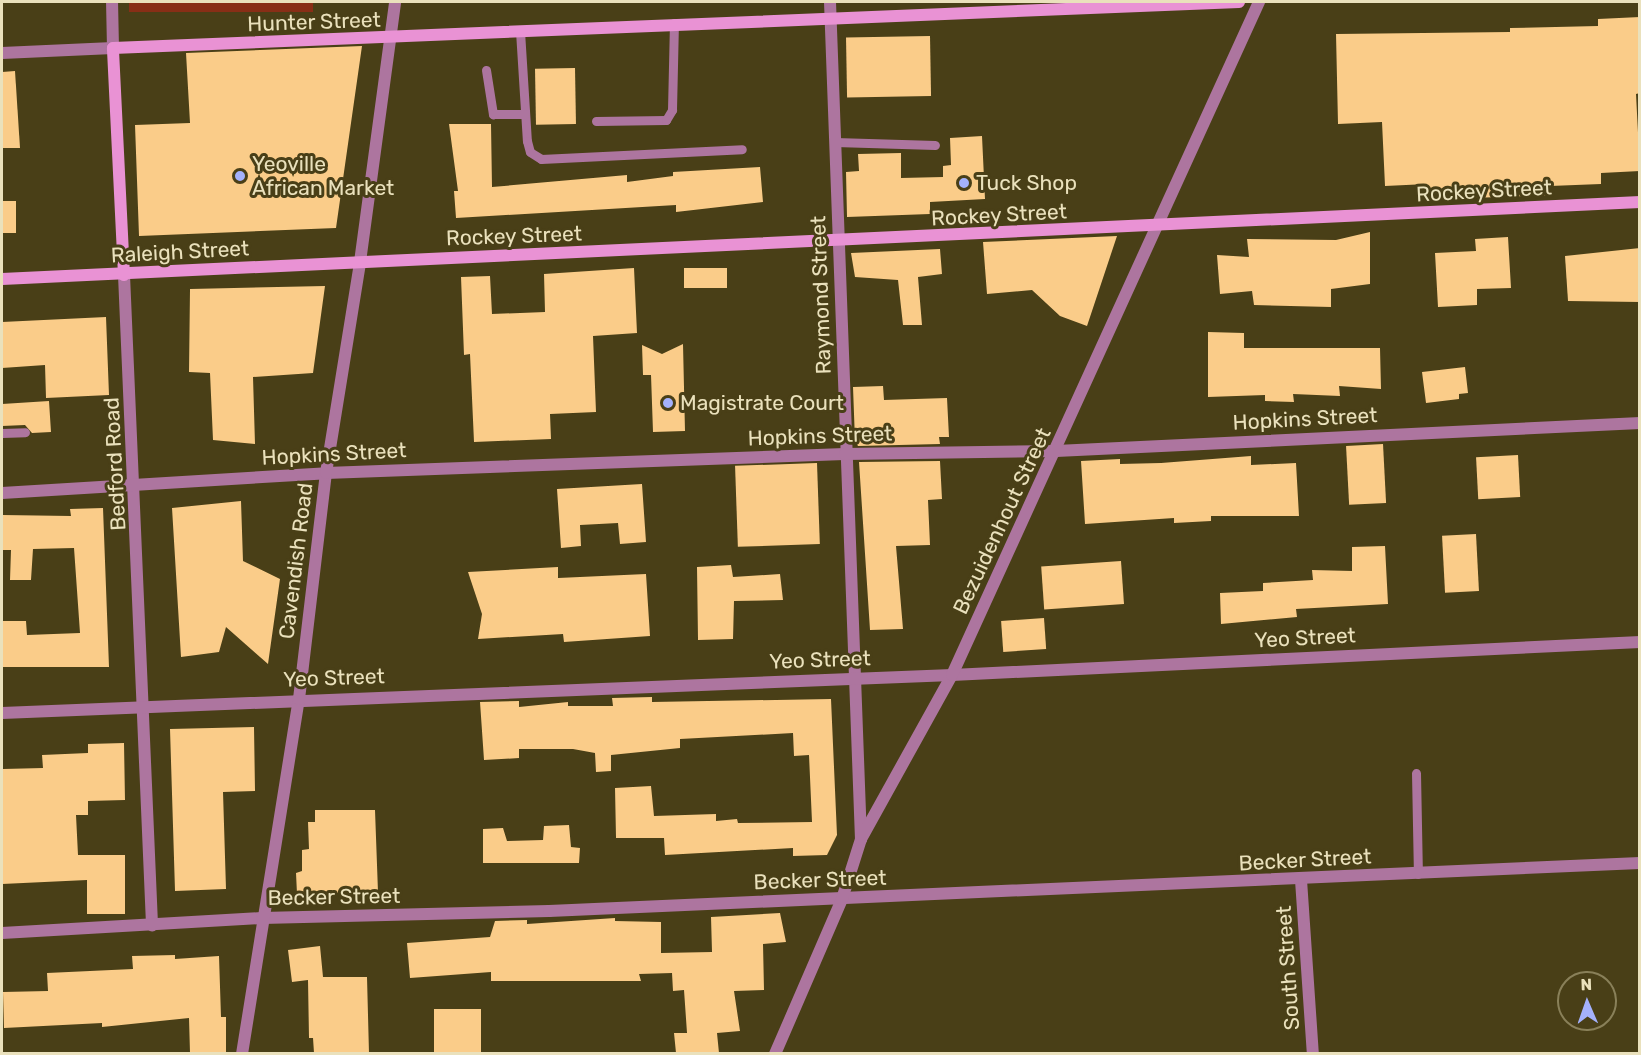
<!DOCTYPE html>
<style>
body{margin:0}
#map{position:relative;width:1641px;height:1055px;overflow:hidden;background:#493f17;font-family:Rubik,sans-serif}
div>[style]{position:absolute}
.green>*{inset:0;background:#882e16;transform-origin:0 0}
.building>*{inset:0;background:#facc89;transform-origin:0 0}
.service>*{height:9px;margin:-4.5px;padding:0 4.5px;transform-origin:4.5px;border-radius:4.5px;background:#ad759f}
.minor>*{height:12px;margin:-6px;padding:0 6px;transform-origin:6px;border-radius:6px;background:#ad759f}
.tertiary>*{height:12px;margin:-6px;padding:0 6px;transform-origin:6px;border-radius:6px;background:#ad759f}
.secondary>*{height:12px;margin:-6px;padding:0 6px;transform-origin:6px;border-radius:6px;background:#e992d4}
.dots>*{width:16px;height:16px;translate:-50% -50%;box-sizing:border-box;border:3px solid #493f17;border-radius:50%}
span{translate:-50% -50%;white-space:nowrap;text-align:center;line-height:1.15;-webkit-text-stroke:6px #493f17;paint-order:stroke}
.street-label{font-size:21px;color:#eae1bc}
.poi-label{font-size:21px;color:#eae1bc}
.left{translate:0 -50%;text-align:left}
.frame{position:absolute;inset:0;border:3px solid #eae1bc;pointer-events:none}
.north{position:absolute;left:1557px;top:971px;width:60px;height:60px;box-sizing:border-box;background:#493f17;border:2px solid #898059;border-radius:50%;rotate:358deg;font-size:16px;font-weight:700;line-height:24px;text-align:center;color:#eae1bc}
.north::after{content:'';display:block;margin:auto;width:21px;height:27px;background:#a4b1fc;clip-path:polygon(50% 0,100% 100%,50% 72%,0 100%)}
</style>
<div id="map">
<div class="green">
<i style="left:129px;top:2px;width:184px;height:10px"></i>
</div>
<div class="building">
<i style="clip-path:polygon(1640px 17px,1640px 93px,1636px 94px,1640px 171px,1601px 173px,1601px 184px,1550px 186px,1551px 195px,1472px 198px,1471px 187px,1427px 190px,1427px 184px,1385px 186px,1382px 122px,1338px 124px,1336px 34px,1510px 32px,1510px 28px,1598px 26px,1598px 19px)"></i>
<i style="left:930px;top:36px;width:60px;height:84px;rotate:89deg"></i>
<i style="clip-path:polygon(362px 46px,336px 228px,139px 236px,135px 125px,190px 123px,186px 53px)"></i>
<i style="left:575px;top:68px;width:56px;height:40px;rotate:89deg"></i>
<i style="clip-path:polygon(15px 71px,20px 148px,2px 148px,2px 72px)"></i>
<i style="clip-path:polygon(449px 124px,491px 124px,492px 187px,627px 175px,627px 182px,673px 176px,673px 172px,760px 167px,763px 202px,676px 212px,676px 205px,456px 218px,454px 191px,458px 191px)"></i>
<i style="clip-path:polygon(982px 136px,985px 199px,930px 202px,930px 214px,847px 217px,846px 172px,859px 171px,858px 154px,901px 153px,901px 178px,943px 177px,943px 166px,951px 165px,950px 138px)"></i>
<i style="left:2px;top:201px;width:14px;height:32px"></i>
<i style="clip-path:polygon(1370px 232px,1370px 284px,1331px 289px,1331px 307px,1254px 305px,1252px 291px,1220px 294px,1217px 255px,1249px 257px,1247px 239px,1336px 240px)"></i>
<i style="clip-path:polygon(1117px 236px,1087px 326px,1060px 316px,1032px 290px,987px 294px,983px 242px)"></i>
<i style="clip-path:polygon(1508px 237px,1511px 288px,1477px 289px,1477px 305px,1438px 307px,1435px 253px,1476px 251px,1475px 239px)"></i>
<i style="clip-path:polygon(1640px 248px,1640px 302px,1568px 301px,1565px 256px)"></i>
<i style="clip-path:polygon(940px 249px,942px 274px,918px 277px,922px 325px,903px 325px,898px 280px,855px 277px,851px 253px)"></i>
<i style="clip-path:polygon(634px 268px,637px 333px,593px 336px,596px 412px,550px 414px,551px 439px,474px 442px,470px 354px,464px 355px,461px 277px,490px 276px,492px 314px,545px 312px,544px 274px)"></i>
<i style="left:727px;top:268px;width:20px;height:43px;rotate:90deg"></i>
<i style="clip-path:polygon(325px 286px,313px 373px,253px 377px,255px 444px,213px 440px,210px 373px,189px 372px,190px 289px)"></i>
<i style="clip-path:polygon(106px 317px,109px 395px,46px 398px,45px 365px,2px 368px,2px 322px)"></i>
<i style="clip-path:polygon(1208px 332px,1244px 333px,1244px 348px,1380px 348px,1381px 389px,1339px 386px,1340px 396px,1293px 394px,1294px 402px,1265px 401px,1265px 395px,1208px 397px)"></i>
<i style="clip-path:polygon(683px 344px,685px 431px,653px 432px,651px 375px,643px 375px,642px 345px,662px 354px)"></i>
<i style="clip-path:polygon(1465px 367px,1468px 393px,1459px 394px,1459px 399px,1426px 403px,1422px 372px)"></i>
<i style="clip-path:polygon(883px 386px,884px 400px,947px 398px,949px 437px,939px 437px,940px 444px,858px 446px,855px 441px,853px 387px)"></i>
<i style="clip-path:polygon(49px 401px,51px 432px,32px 433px,25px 425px,2px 426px,2px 404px)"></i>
<i style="left:1383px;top:444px;width:59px;height:37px;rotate:87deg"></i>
<i style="left:1518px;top:455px;width:42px;height:42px;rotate:87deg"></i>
<i style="clip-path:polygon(1251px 456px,1251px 465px,1296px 463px,1299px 516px,1211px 516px,1211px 521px,1174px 523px,1174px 518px,1085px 524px,1081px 461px,1120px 459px,1120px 464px,1161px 463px)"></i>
<i style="clip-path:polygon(940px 461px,942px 499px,928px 500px,930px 545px,896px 546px,903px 629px,870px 630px,859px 462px)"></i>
<i style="left:817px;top:463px;width:81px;height:82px;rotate:88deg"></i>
<i style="clip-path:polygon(642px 484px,646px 542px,620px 544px,618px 523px,580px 525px,581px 546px,561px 548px,557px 489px)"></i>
<i style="clip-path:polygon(241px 501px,243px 561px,280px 579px,268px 664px,226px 627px,219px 652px,181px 657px,172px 508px)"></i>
<i style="clip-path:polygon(103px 508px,109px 667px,2px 667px,2px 621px,26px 621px,27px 635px,80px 633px,74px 548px,33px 549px,31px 580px,10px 580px,11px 550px,2px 550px,2px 515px,71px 516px,70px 509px)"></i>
<i style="left:1476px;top:534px;width:57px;height:34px;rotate:87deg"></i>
<i style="clip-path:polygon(1385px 546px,1388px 604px,1296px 609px,1297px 617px,1221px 624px,1220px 593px,1263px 591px,1263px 583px,1313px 580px,1312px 570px,1352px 571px,1352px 547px)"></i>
<i style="left:1121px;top:561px;width:43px;height:80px;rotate:86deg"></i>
<i style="clip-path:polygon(731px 565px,733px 577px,780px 574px,783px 600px,734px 601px,733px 639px,698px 640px,697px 567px)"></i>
<i style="clip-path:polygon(558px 567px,558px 578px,646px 574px,650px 636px,564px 642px,563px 634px,478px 639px,482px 614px,468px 572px)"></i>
<i style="left:1044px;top:618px;width:31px;height:43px;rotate:86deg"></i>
<i style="clip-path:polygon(652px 697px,652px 702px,831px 699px,837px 835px,827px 855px,793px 856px,793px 848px,665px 855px,664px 838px,616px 838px,615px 788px,651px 786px,654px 816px,716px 814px,716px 821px,737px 819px,738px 823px,812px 822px,809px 755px,794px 756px,793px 733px,680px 739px,680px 748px,611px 755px,611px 771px,596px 772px,595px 753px,573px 749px,519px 749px,519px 758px,484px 760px,480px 702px,519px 701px,519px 707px,568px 702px,568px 706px,613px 706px,612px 698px)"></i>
<i style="clip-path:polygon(254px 727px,255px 791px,223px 792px,226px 889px,175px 891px,170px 729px)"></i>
<i style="clip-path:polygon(124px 743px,125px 800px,88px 801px,88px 815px,76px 815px,78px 855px,125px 855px,125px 914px,87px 914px,87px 880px,2px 884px,3px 769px,43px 768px,42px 755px,88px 753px,88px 744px)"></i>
<i style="clip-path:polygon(315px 810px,375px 810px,378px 892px,297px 894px,296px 873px,302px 871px,302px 850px,309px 849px,308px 822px,315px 822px)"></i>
<i style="clip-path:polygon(569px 825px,571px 847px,580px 848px,579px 863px,483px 863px,483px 829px,503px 828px,507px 841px,543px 840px,544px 826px)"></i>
<i style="clip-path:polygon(780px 913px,786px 942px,763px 944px,764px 990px,734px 991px,740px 1031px,717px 1033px,719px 1053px,676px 1053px,674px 1033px,687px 1033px,684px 990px,673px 991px,672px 973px,639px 974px,641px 981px,491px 981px,491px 972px,410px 978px,407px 943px,490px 937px,495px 921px,527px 920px,527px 924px,615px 918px,615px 921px,661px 922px,661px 953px,712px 952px,711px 917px)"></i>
<i style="clip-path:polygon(320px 946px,323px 977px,367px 977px,369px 1053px,314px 1053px,313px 1038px,309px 1038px,308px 980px,292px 982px,288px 950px)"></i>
<i style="clip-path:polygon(175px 955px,175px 959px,219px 956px,221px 1017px,226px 1017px,226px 1053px,190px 1053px,189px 1018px,102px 1027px,102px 1023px,4px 1028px,3px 992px,48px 991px,47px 973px,133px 969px,132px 956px)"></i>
<i style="left:434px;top:1009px;width:47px;height:44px"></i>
</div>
<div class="service">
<i style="left:520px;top:31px;width:110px;rotate:86.4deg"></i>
<i style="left:527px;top:141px;width:11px;rotate:75deg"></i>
<i style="left:530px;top:152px;width:13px;rotate:32deg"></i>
<i style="left:541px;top:159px;width:201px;rotate:-2.8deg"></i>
<i style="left:486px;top:70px;width:45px;rotate:81deg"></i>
<i style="left:493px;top:114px;width:32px"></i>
<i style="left:596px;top:121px;width:70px;rotate:-0.8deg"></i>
<i style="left:666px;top:120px;width:12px;rotate:-59deg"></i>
<i style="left:672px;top:110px;width:87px;rotate:-88.7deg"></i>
<i style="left:835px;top:142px;width:100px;rotate:1.7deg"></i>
<i style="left:2px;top:433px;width:23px;rotate:-2deg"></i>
<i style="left:1416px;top:773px;width:101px;rotate:88.9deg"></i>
</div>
<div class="minor">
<i style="left:830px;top:2px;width:838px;rotate:87.88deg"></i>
<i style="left:2px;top:53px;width:111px;rotate:-2.6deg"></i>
<i style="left:113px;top:48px;width:46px;rotate:-91.2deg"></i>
<i style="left:124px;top:275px;width:651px;rotate:87.53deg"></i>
<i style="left:2px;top:493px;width:325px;rotate:-3.5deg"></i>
<i style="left:326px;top:473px;width:519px;rotate:-2.1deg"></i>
<i style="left:845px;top:454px;width:211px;rotate:-0.8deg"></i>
<i style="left:1056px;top:451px;width:585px;rotate:-2.74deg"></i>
<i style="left:2px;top:713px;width:951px;rotate:-2.29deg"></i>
<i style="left:952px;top:675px;width:689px;rotate:-2.75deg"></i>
<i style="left:1301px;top:880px;width:174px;rotate:86.1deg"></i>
<i style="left:2px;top:933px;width:260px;rotate:-3.3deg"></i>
<i style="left:262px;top:918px;width:287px;rotate:-1.4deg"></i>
<i style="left:549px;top:911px;width:1092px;rotate:-2.52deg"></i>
<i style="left:242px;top:1054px;width:360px;rotate:-80.9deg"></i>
<i style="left:299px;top:699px;width:228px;rotate:-83.2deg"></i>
<i style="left:326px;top:473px;width:214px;rotate:-80.8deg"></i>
<i style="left:360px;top:262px;width:262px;rotate:-82.3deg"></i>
</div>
<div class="tertiary">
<i style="left:775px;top:1054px;width:169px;rotate:-66.6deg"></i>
<i style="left:842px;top:899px;width:63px;rotate:-72.4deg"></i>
<i style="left:861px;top:839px;width:188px;rotate:-61deg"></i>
<i style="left:952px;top:675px;width:740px;rotate:-65.48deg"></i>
</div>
<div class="secondary">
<i style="left:124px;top:275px;width:227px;rotate:-92.8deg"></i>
<i style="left:113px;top:48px;width:1127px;rotate:-2.34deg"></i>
<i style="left:2px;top:279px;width:1640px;rotate:-2.69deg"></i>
</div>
<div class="dots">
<i style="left:240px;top:176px;background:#a4b1fc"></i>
<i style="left:964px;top:183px;background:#a4b1fc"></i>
<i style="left:668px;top:403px;background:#a4b1fc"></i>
</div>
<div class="street-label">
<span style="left:314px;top:22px;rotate:-2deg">Hunter Street</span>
<span style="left:1484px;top:191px;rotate:-3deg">Rockey Street</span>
<span style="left:999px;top:215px;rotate:-3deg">Rockey Street</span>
<span style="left:514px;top:236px;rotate:-2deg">Rockey Street</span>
<span style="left:180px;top:252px;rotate:-3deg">Raleigh Street</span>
<span style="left:821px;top:295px;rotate:-92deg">Raymond Street</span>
<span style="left:1305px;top:419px;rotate:-3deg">Hopkins Street</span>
<span style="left:820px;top:436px;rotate:-2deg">Hopkins Street</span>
<span style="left:334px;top:454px;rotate:-3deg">Hopkins Street</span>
<span style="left:115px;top:464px;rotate:-93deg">Bedford Road</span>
<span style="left:1002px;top:521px;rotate:-65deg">Bezuidenhout Street</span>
<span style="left:296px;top:561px;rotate:-83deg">Cavendish Road</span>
<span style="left:1305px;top:638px;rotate:-3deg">Yeo Street</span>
<span style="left:820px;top:660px;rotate:-2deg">Yeo Street</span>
<span style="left:334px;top:678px;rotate:-2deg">Yeo Street</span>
<span style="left:1305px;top:860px;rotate:-3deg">Becker Street</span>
<span style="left:820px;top:880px;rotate:-2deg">Becker Street</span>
<span style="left:334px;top:897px;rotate:-1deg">Becker Street</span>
<span style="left:1288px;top:968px;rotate:-94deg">South Street</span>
</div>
<div class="poi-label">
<span class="left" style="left:252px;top:176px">Yeoville<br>African Market</span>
<span class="left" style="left:976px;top:183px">Tuck Shop</span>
<span class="left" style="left:680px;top:403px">Magistrate Court</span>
</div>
<div class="frame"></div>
<div class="north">N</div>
</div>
